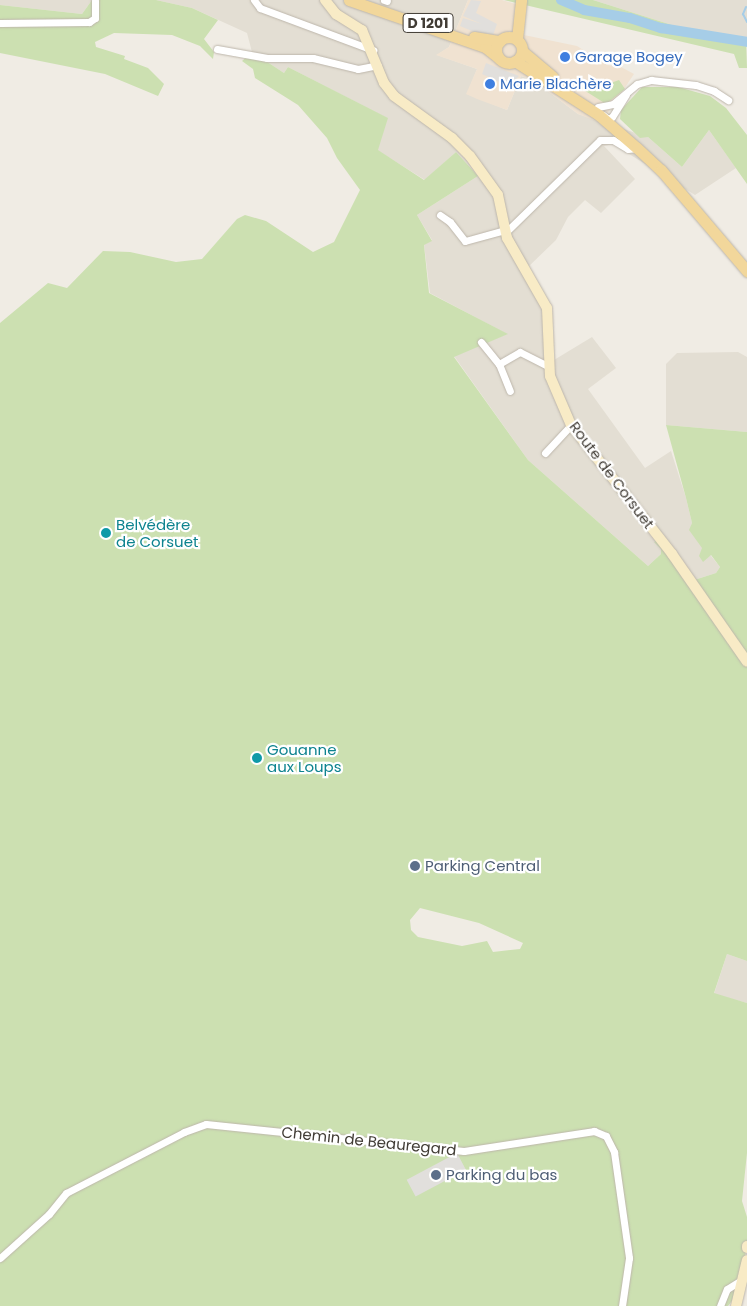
<!DOCTYPE html>
<meta charset="utf-8">
<style>
body{margin:0}
#map{position:relative;width:747px;height:1306px;overflow:hidden;background:#f0ece4;font-family:Poppins,sans-serif}
div>[style]{position:absolute}
.residential>*{inset:0;background:#e3ded3}
.commercial>*{inset:0;background:#f0e2d1}
.green>*{inset:0;background:#cce0b1}
.parking>*{inset:0;background:#e1dfdc;transform-origin:0 0}
.stream>*{height:2px;margin:-1px;padding:0 1px;transform-origin:1px;border-radius:1px;background:#a6cde7}
.river>*{height:10px;margin:-5px;padding:0 5px;transform-origin:5px;border-radius:5px;background:#a6cde7}
.roads{filter:drop-shadow(0 0 1px #bdb6ab) drop-shadow(0 0 1px #bdb6ab)}
.street>*{height:7px;margin:-3.5px;padding:0 3.5px;transform-origin:3.5px;border-radius:3.5px;background:#fff}
.secondary>*{height:10px;margin:-5px;padding:0 5px;transform-origin:5px;border-radius:5px;background:#f8ebc6}
.primary>*{height:11px;margin:-5.5px;padding:0 5.5px;transform-origin:5.5px;border-radius:5.5px;background:#f2d79b}
.primary>.ring{margin:-5.5px;padding:0;box-sizing:content-box;background:none;border:11px solid #f2d79b;border-radius:50%}
.dots>*{width:14px;height:14px;translate:-50% -50%;box-sizing:border-box;border:2px solid #fff;border-radius:50%}
span{translate:-50% -50%;white-space:nowrap;text-align:center;line-height:1.15;-webkit-text-stroke:4.5px #fff;paint-order:stroke}
.shield-label span{padding:1px 4px;background:#fff;border:1px solid;border-radius:4px;-webkit-text-stroke-width:0}
.shield-label{font-size:14px;color:#413c35;font-weight:700}
.shop-label{font-size:15px;color:#366cbe}
.left{translate:0 -50%;text-align:left}
.street-label{font-size:15px;color:#413c35}
.culture-label{font-size:15px;color:#0d838f}
.service-label{font-size:15px;color:#4e5e75}
</style>
<div id="map">
<div class="residential">
<i style="clip-path:polygon(0 0,92px 0,82px 14px,0 5px)"></i>
<i style="clip-path:polygon(156px 0,468px 0,449px 47px,437px 55px,477px 69px,467px 94px,507px 110px,521px 76px,533px 80px,578px 114px,648px 137px,682px 167px,709px 130px,736px 168px,695px 195px,613px 144px,604px 146px,635px 179px,601px 213px,585px 200px,568px 217px,556px 240px,527px 268px,550px 304px,554px 360px,592px 337px,616px 368px,588px 389px,645px 468px,671px 451px,686px 498px,692px 523px,690px 530px,720px 567px,716px 573px,688px 582px,661px 549px,661px 554px,648px 566px,528px 460px,454px 356px,507px 334px,430px 293px,424px 244px,432px 240px,417px 215px,478px 176px,456px 152px,425px 180px,377px 150px,387px 118px,288px 67px,284px 73px,252px 52px,247px 33px,192px 8px)"></i>
<i style="clip-path:polygon(593px 0,747px 0,747px 39px,672px 25px)"></i>
<i style="clip-path:polygon(738px 352px,747px 357px,747px 432px,666px 425px,666px 364px,677px 353px)"></i>
<i style="clip-path:polygon(727px 954px,747px 961px,747px 1003px,714px 994px)"></i>
</div>
<div class="commercial">
<i style="clip-path:polygon(468px 0,502px 0,522px 6px,524px 35px,577px 46px,607px 65px,621px 67px,634px 74px,601px 123px,578px 114px,533px 80px,521px 76px,507px 110px,477px 99px,466px 94px,477px 69px,436px 55px,449px 47px)"></i>
</div>
<div class="green">
<i style="clip-path:polygon(92px 0,156px 0,192px 8px,218px 20px,204px 39px,214px 52px,213px 59px,200px 46px,172px 35px,114px 33px,95px 42px,96px 47px,125px 56px,124px 59px,148px 68px,164px 84px,158px 96px,105px 74px,0 53px,0 5px,82px 14px)"></i>
<i style="clip-path:polygon(504px 0,593px 0,672px 25px,746px 39px,747px 68px,739px 68px,734px 54px)"></i>
<i style="clip-path:polygon(evenodd,252px 52px,284px 73px,288px 67px,388px 118px,378px 150px,424px 180px,456px 152px,478px 176px,417px 215px,432px 241px,424px 245px,429px 293px,508px 334px,454px 357px,528px 460px,648px 566px,661px 554px,661px 549px,654px 542px,659px 539px,688px 582px,716px 573px,720px 567px,711px 555px,703px 562px,699px 556px,702px 548px,689px 530px,692px 523px,686px 498px,666px 425px,747px 432px,747px 961px,727px 954px,714px 993px,747px 1003px,747px 1153px,742px 1201px,747px 1217px,747px 1247px,735px 1297px,728px 1306px,0 1306px,0 323px,48px 283px,67px 288px,103px 251px,130px 252px,176px 262px,202px 259px,237px 219px,245px 215px,266px 221px,313px 252px,334px 242px,360px 190px,337px 158px,327px 138px,298px 105px,255px 78px,253px 69px,242px 61px,252px 52px,420px 908px,479px 923px,523px 943px,520px 949px,493px 952px,487px 941px,462px 946px,418px 937px,411px 930px,410px 920px,420px 908px)"></i>
<i style="clip-path:polygon(619px 80px,625px 89px,606px 104px,579px 87px,597px 88px)"></i>
<i style="clip-path:polygon(642px 87px,678px 87px,710px 96px,726px 108px,747px 135px,747px 184px,709px 130px,682px 167px,648px 137px,640px 138px,620px 119px,621px 110px)"></i>
</div>
<div class="parking">
<i style="clip-path:polygon(471px 0,481px 1px,476px 13px,497px 24px,493px 35px,484px 36px,460px 26px,463px 18px,482px 24px,463px 16px)"></i>
<i style="clip-path:polygon(486px 63px,519px 76px,509px 86px,482px 74px)"></i>
<i style="left:457px;top:1153px;width:19px;height:57px;rotate:62deg"></i>
</div>
<div class="stream">
<i style="left:746px;top:7px;width:8px;rotate:113deg"></i>
<i style="left:743px;top:14px;width:9px;rotate:63deg"></i>
</div>
<div class="river">
<i style="left:561px;top:0;width:25px;rotate:23deg"></i>
<i style="left:584px;top:10px;width:47px;rotate:9.9deg"></i>
<i style="left:630px;top:18px;width:33px;rotate:18deg"></i>
<i style="left:661px;top:28px;width:87px;rotate:9.2deg"></i>
</div>
<div class="roads">
<div class="street">
<i style="left:254px;top:0;width:10px;rotate:53deg"></i>
<i style="left:260px;top:8px;width:121px;rotate:20.4deg"></i>
<i style="left:384px;top:0;width:3px;rotate:18deg"></i>
<i style="left:0;top:23px;width:89px;rotate:-0.6deg"></i>
<i style="left:89px;top:22px;width:7px;rotate:-34deg"></i>
<i style="left:95px;top:18px;width:18px;rotate:-90deg"></i>
<i style="left:217px;top:49px;width:51px;rotate:10.2deg"></i>
<i style="left:267px;top:58px;width:46px"></i>
<i style="left:313px;top:58px;width:46px;rotate:13.7deg"></i>
<i style="left:358px;top:69px;width:20px;rotate:-11deg"></i>
<i style="left:598px;top:107px;width:15px;rotate:-11deg"></i>
<i style="left:613px;top:104px;width:31px;rotate:-40deg"></i>
<i style="left:637px;top:84px;width:15px;rotate:-16deg"></i>
<i style="left:651px;top:80px;width:45px;rotate:6.3deg"></i>
<i style="left:696px;top:85px;width:19px;rotate:18deg"></i>
<i style="left:714px;top:91px;width:17px;rotate:33deg"></i>
<i style="left:603px;top:115px;width:6px;rotate:39deg"></i>
<i style="left:608px;top:119px;width:4px;rotate:-27deg"></i>
<i style="left:612px;top:117px;width:26px;rotate:-58deg"></i>
<i style="left:440px;top:215px;width:12px;rotate:35deg"></i>
<i style="left:450px;top:222px;width:24px;rotate:52deg"></i>
<i style="left:465px;top:241px;width:41px;rotate:-15.4deg"></i>
<i style="left:509px;top:229px;width:127px;rotate:-44.4deg"></i>
<i style="left:600px;top:140px;width:13px"></i>
<i style="left:613px;top:140px;width:17px;rotate:31deg"></i>
<i style="left:628px;top:149px;width:9px;rotate:-6deg"></i>
<i style="left:481px;top:342px;width:28px;rotate:51deg"></i>
<i style="left:499px;top:364px;width:29px;rotate:68deg"></i>
<i style="left:499px;top:364px;width:24px;rotate:-30deg"></i>
<i style="left:520px;top:352px;width:33px;rotate:27deg"></i>
<i style="left:545px;top:453px;width:38px;rotate:-47deg"></i>
<i style="left:0;top:1258px;width:66px;rotate:-41.9deg"></i>
<i style="left:49px;top:1214px;width:27px;rotate:-51deg"></i>
<i style="left:66px;top:1193px;width:133px;rotate:-27.3deg"></i>
<i style="left:184px;top:1132px;width:23px;rotate:-20deg"></i>
<i style="left:206px;top:1124px;width:259px;rotate:6deg"></i>
<i style="left:464px;top:1151px;width:132px;rotate:-8.7deg"></i>
<i style="left:594px;top:1131px;width:13px;rotate:23deg"></i>
<i style="left:606px;top:1136px;width:18px;rotate:63deg"></i>
<i style="left:614px;top:1152px;width:107px;rotate:81.9deg"></i>
<i style="left:629px;top:1258px;width:49px;rotate:98.3deg"></i>
<i style="left:720px;top:1306px;width:18px;rotate:-68deg"></i>
<i style="left:727px;top:1289px;width:19px;rotate:-32deg"></i>
</div>
<div class="secondary">
<i style="left:325px;top:0;width:18px;rotate:52deg"></i>
<i style="left:336px;top:14px;width:31px;rotate:32deg"></i>
<i style="left:362px;top:30px;width:57px;rotate:67.5deg"></i>
<i style="left:384px;top:83px;width:16px;rotate:52deg"></i>
<i style="left:394px;top:96px;width:72px;rotate:35.9deg"></i>
<i style="left:452px;top:138px;width:25px;rotate:45deg"></i>
<i style="left:470px;top:156px;width:48px;rotate:54.3deg"></i>
<i style="left:498px;top:195px;width:44px;rotate:78.2deg"></i>
<i style="left:507px;top:238px;width:81px;rotate:60.3deg"></i>
<i style="left:547px;top:308px;width:68px;rotate:87.5deg"></i>
<i style="left:550px;top:376px;width:53px;rotate:66.8deg"></i>
<i style="left:571px;top:425px;width:164px;rotate:51.9deg"></i>
<i style="left:672px;top:554px;width:131px;rotate:55.2deg"></i>
<i style="left:747px;top:1246px;width:2px;rotate:90deg"></i>
<i style="left:736px;top:1306px;width:47px;rotate:-76.6deg"></i>
</div>
<div class="primary">
<i style="left:349px;top:0;width:144px;rotate:19.1deg"></i>
<i style="left:485px;top:47px;width:16px;rotate:38deg"></i>
<i style="left:474px;top:37px;width:26px;rotate:9deg"></i>
<i class="ring" style="left:496px;top:37px;width:15px;height:15px"></i>
<i style="left:517px;top:39px;width:39px;rotate:-84deg"></i>
<i style="left:522px;top:51px;width:40px;rotate:40deg"></i>
<i style="left:515px;top:61px;width:100px;rotate:32.7deg"></i>
<i style="left:599px;top:115px;width:50px;rotate:41deg"></i>
<i style="left:637px;top:148px;width:33px;rotate:43deg"></i>
<i style="left:661px;top:170px;width:133px;rotate:49.6deg"></i>
</div>
</div>
<div class="dots">
<i style="left:565px;top:57px;background:#3f7fe0"></i>
<i style="left:490px;top:84px;background:#3f7fe0"></i>
<i style="left:106px;top:533px;background:#0f9aa8"></i>
<i style="left:257px;top:758px;background:#0f9aa8"></i>
<i style="left:415px;top:866px;background:#5c6f8a"></i>
<i style="left:436px;top:1175px;background:#5c6f8a"></i>
</div>
<div class="shield-label">
<span style="left:428px;top:23px">D 1201</span>
</div>
<div class="shop-label">
<span class="left" style="left:575px;top:57px">Garage Bogey</span>
<span class="left" style="left:500px;top:84px">Marie Blachère</span>
</div>
<div class="street-label">
<span style="left:612px;top:475px;rotate:53deg">Route de Corsuet</span>
<span style="left:369px;top:1141px;rotate:6deg">Chemin de Beauregard</span>
</div>
<div class="culture-label">
<span class="left" style="left:116px;top:533px">Belvédère<br>de Corsuet</span>
<span class="left" style="left:267px;top:758px">Gouanne<br>aux Loups</span>
</div>
<div class="service-label">
<span class="left" style="left:425px;top:866px">Parking Central</span>
<span class="left" style="left:446px;top:1175px">Parking du bas</span>
</div>
</div>
